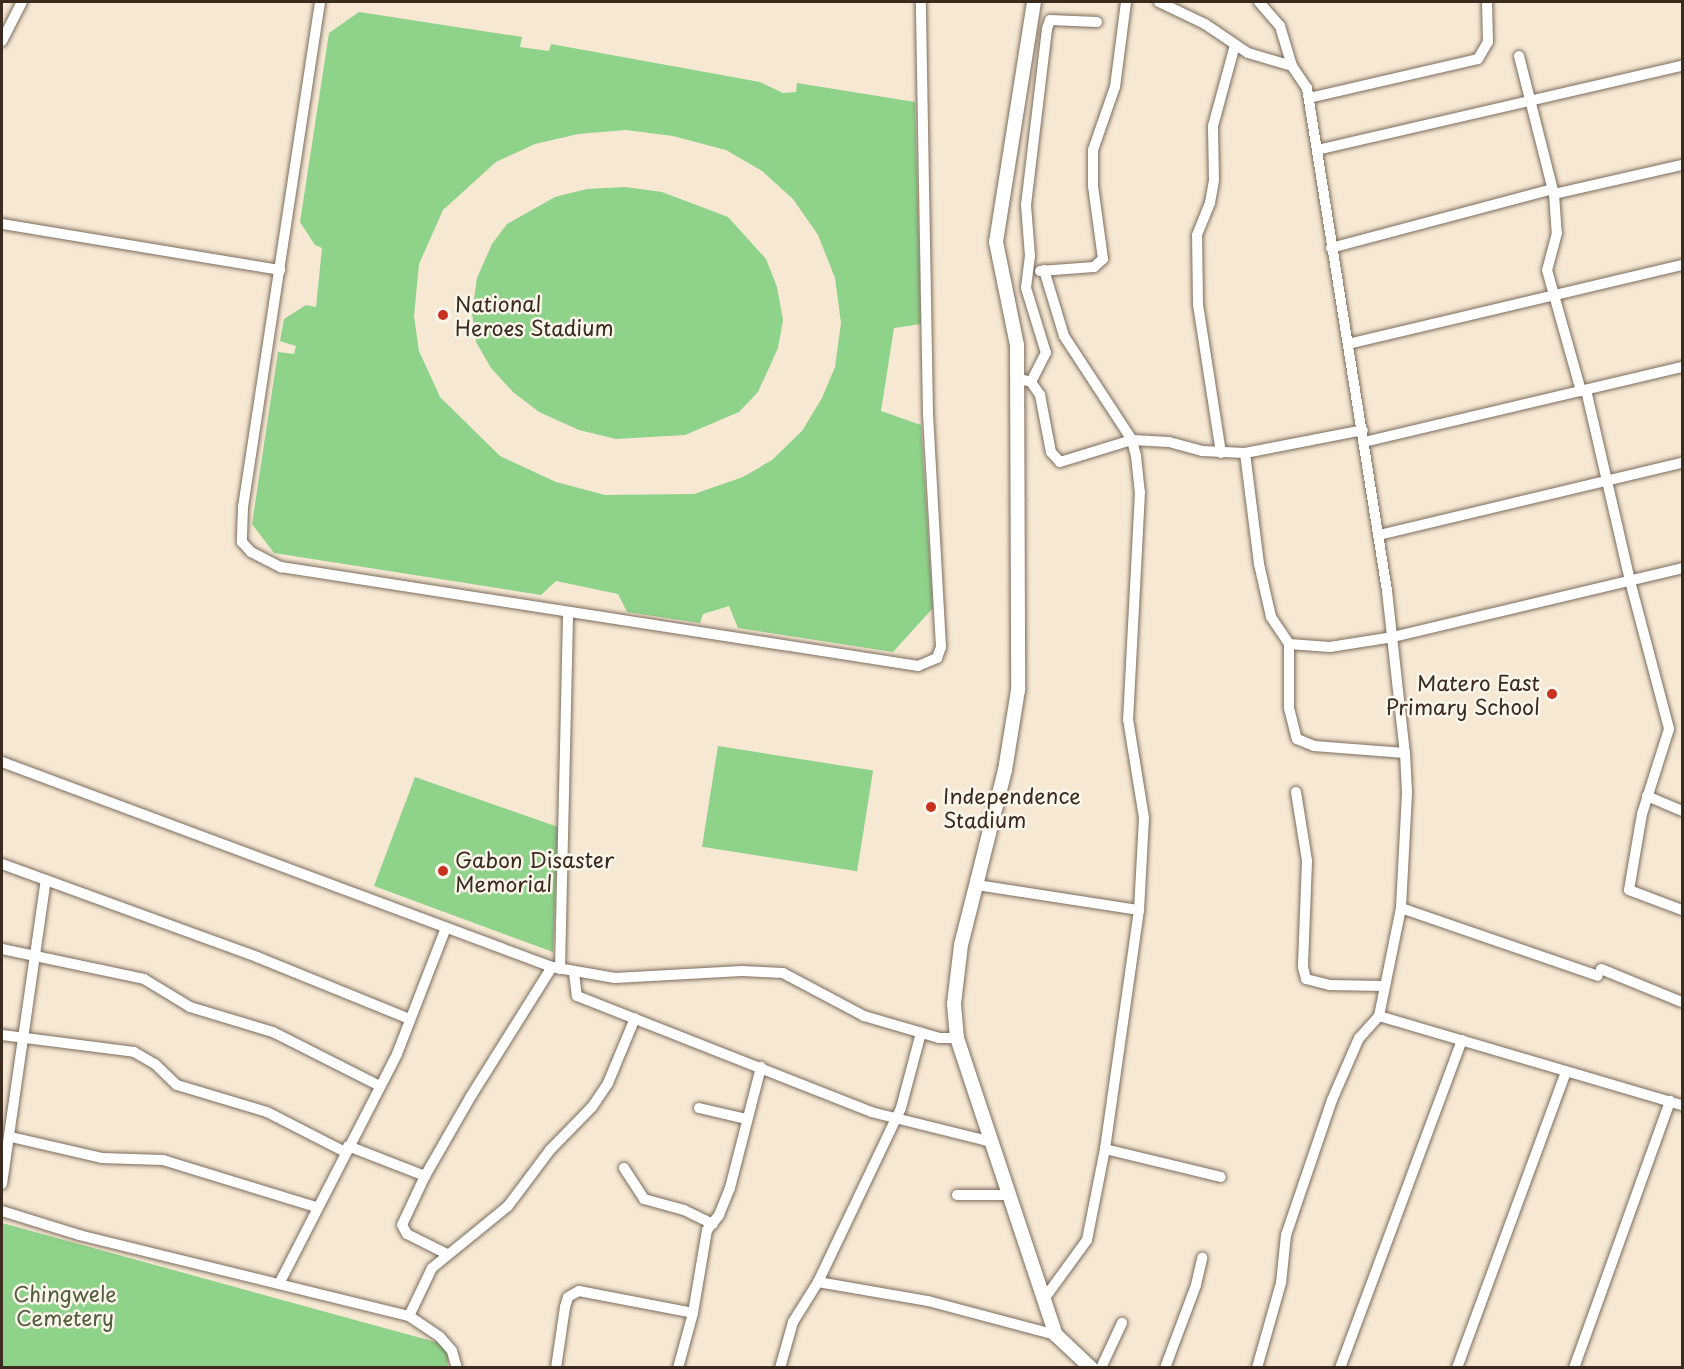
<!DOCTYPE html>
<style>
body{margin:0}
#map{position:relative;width:1684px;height:1369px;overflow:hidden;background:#f6e8d3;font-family:"Playpen Sans",sans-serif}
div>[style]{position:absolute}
.green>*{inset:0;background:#8fd28a;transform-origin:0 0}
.roads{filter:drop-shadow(0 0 2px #7c6c5d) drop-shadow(0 0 2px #7c6c5d)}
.minor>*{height:10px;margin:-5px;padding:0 5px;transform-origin:5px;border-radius:5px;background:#fff}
.tertiary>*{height:14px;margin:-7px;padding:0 7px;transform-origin:7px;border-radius:7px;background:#fff}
.dots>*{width:16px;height:16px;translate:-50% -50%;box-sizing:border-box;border:3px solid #fbf7ec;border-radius:50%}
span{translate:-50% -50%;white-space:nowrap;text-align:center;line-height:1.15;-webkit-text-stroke:5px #fbf7ec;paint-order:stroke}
.poi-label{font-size:21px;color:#3b2a1e}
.left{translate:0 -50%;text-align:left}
.right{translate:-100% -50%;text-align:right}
.park-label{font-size:21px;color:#545c3e}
.frame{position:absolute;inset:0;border:3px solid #3b2a1e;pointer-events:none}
</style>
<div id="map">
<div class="green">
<i style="clip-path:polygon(evenodd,359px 12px,522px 37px,520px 47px,549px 51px,551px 44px,760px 82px,783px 93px,796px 92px,797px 83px,915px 102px,921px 324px,894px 328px,881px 411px,921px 425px,933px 608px,893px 652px,738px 628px,729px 606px,703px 614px,700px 623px,627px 612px,618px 594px,556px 581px,541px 595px,274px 553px,252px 524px,278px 352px,294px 354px,296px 346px,280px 341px,284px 319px,306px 305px,316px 307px,322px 248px,315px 245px,300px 222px,329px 33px,359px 12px,626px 130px,673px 136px,726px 150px,762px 171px,793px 199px,818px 235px,835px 278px,841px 323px,835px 367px,822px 398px,802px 431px,772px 460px,743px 477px,694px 494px,605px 495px,556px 482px,500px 456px,440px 397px,419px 351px,414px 316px,419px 264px,443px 210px,496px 162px,535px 144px,578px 134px,626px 130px)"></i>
<i style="clip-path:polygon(625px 187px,662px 192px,728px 217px,766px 259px,777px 287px,783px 320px,778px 348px,758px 392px,739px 412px,685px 435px,616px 439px,579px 430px,539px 412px,513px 392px,491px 368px,476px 342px,472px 313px,477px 278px,492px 244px,507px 224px,555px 197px,587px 189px)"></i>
<i style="left:718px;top:746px;width:157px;height:102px;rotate:9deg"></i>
<i style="clip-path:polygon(415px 777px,558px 827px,553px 952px,374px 886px)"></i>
<i style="clip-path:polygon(2px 1223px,450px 1346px,447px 1367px,2px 1367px)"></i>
</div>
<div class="roads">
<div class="minor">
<i style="left:320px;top:2px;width:511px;rotate:98.67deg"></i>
<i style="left:243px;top:507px;width:35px;rotate:92deg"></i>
<i style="left:242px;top:542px;width:13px;rotate:48deg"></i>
<i style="left:251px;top:552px;width:34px;rotate:27deg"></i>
<i style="left:281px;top:567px;width:645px;rotate:8.83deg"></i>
<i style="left:918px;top:666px;width:21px;rotate:-23deg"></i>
<i style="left:937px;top:658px;width:12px;rotate:-70deg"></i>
<i style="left:941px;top:647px;width:233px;rotate:-93.2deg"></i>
<i style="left:928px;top:414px;width:412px;rotate:-91deg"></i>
<i style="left:1159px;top:2px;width:51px;rotate:25.6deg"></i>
<i style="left:1205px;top:24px;width:52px;rotate:34deg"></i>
<i style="left:1248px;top:53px;width:46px;rotate:16.5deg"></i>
<i style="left:1292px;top:66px;width:27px;rotate:56deg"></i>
<i style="left:1307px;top:88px;width:509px;rotate:80.96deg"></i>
<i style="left:1387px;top:591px;width:163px;rotate:83.7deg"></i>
<i style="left:1405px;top:753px;width:40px;rotate:87.1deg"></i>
<i style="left:1407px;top:793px;width:115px;rotate:93deg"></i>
<i style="left:1401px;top:908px;width:110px;rotate:101.5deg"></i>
<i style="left:1379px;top:1016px;width:30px;rotate:132deg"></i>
<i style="left:1359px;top:1038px;width:68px;rotate:113.5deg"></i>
<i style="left:1332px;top:1100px;width:143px;rotate:108.8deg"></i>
<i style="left:1286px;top:1235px;width:48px;rotate:95.9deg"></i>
<i style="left:1281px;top:1283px;width:88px;rotate:105.8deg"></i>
<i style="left:1259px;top:2px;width:32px;rotate:49deg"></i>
<i style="left:1280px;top:26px;width:42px;rotate:73.3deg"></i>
<i style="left:2px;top:41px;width:44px;rotate:-62.9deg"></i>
<i style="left:1519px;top:56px;width:142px;rotate:75.8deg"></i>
<i style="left:1554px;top:194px;width:39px;rotate:86deg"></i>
<i style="left:1557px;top:233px;width:38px;rotate:105deg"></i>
<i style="left:1547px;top:270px;width:126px;rotate:74.3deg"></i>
<i style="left:1309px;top:98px;width:173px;rotate:-13deg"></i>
<i style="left:1478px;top:59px;width:20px;rotate:-60deg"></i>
<i style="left:1488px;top:42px;width:40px;rotate:-91.4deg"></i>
<i style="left:1317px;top:150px;width:375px;rotate:-13deg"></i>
<i style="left:1554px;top:194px;width:131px;rotate:-12.8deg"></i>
<i style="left:2px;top:224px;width:282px;rotate:9.4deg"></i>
<i style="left:1331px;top:248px;width:229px;rotate:-14.9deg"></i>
<i style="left:1044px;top:270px;width:69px;rotate:73.1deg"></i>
<i style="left:1064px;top:336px;width:124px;rotate:56.8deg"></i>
<i style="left:1132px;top:440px;width:16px;rotate:76deg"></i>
<i style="left:1136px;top:456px;width:36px;rotate:84deg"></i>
<i style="left:1140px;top:492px;width:227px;rotate:93deg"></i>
<i style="left:1128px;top:719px;width:100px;rotate:80.8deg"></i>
<i style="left:1144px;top:818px;width:92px;rotate:93.1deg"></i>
<i style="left:1139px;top:910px;width:241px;rotate:98.1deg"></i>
<i style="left:1105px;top:1149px;width:93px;rotate:101.2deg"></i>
<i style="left:1087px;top:1240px;width:73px;rotate:126.1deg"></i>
<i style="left:1040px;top:271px;width:54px;rotate:-4.2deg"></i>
<i style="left:1094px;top:267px;width:12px;rotate:-42deg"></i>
<i style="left:1103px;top:259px;width:74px;rotate:-97.8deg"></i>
<i style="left:1093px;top:186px;width:36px;rotate:-90deg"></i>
<i style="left:1093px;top:150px;width:67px;rotate:-70.8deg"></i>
<i style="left:1115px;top:87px;width:86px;rotate:-82.6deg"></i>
<i style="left:1348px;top:344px;width:343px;rotate:-13.3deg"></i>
<i style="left:1024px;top:380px;width:7px;rotate:16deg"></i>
<i style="left:1031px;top:382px;width:16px;rotate:55deg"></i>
<i style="left:1040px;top:395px;width:58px;rotate:79.1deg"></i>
<i style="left:1051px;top:452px;width:13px;rotate:48deg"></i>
<i style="left:1060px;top:462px;width:75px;rotate:-17deg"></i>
<i style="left:1132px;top:440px;width:37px;rotate:3deg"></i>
<i style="left:1169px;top:442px;width:34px;rotate:15deg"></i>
<i style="left:1202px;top:451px;width:43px;rotate:2.7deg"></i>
<i style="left:1245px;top:453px;width:120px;rotate:-11deg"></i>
<i style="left:1031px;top:382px;width:33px;rotate:-63deg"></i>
<i style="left:1046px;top:353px;width:68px;rotate:-107.1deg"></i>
<i style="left:1026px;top:288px;width:32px;rotate:-83deg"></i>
<i style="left:1030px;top:256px;width:51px;rotate:-94.5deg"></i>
<i style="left:1026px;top:205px;width:177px;rotate:-83.2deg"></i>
<i style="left:1047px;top:29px;width:9px;rotate:-72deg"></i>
<i style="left:1050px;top:20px;width:47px;rotate:2.4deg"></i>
<i style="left:1586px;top:390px;width:196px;rotate:77deg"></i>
<i style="left:1630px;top:581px;width:153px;rotate:75.2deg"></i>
<i style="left:1669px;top:729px;width:89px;rotate:107.6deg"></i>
<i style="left:1642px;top:814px;width:77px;rotate:99.7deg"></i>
<i style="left:1629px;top:890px;width:57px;rotate:20.7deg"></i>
<i style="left:1364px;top:442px;width:327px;rotate:-13.3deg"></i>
<i style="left:1221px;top:453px;width:151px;rotate:-98.8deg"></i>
<i style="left:1198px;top:304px;width:69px;rotate:-90.8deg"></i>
<i style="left:1197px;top:235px;width:35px;rotate:-68deg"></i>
<i style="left:1210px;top:203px;width:23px;rotate:-80deg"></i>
<i style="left:1214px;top:180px;width:54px;rotate:-91.1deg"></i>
<i style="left:1213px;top:126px;width:84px;rotate:-74.8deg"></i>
<i style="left:1245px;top:453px;width:112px;rotate:82.8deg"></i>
<i style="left:1259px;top:564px;width:54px;rotate:77.2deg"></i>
<i style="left:1271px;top:617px;width:32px;rotate:56deg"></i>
<i style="left:1289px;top:644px;width:64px;rotate:90deg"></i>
<i style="left:1289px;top:708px;width:32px;rotate:76deg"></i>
<i style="left:1297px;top:739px;width:18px;rotate:22deg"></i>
<i style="left:1314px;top:746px;width:91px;rotate:4.4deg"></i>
<i style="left:1379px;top:535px;width:311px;rotate:-13.4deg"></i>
<i style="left:1289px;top:644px;width:41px;rotate:4.2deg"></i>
<i style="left:1330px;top:647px;width:64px;rotate:-9deg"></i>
<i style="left:1393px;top:637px;width:297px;rotate:-13.4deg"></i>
<i style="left:2px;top:762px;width:587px;rotate:20.44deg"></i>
<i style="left:552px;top:967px;width:64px;rotate:9.9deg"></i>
<i style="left:615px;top:978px;width:127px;rotate:-3.2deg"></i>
<i style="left:742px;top:971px;width:41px;rotate:2.8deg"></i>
<i style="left:783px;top:973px;width:92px;rotate:28deg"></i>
<i style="left:864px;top:1016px;width:78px;rotate:16.3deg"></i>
<i style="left:939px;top:1038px;width:18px"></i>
<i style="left:1296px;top:792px;width:70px;rotate:80.9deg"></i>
<i style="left:1307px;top:861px;width:106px;rotate:92.2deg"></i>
<i style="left:1303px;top:967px;width:12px;rotate:76deg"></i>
<i style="left:1306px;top:979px;width:25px;rotate:14deg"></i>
<i style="left:1330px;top:985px;width:54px;rotate:1.1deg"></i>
<i style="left:1647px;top:796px;width:38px;rotate:23deg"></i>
<i style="left:2px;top:864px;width:271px;rotate:20deg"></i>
<i style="left:257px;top:957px;width:165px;rotate:22.1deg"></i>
<i style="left:977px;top:885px;width:164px;rotate:8.8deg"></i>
<i style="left:1401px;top:908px;width:208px;rotate:19deg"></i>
<i style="left:2px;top:949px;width:145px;rotate:11.9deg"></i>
<i style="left:144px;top:979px;width:54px;rotate:31.3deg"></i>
<i style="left:190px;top:1007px;width:87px;rotate:16.8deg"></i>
<i style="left:273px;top:1032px;width:120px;rotate:26.8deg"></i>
<i style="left:560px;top:969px;width:357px;rotate:-88.7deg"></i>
<i style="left:1601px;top:969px;width:87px;rotate:22.2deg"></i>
<i style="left:574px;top:973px;width:23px;rotate:83deg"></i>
<i style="left:577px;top:996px;width:316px;rotate:21.5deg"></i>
<i style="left:871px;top:1112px;width:125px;rotate:13.9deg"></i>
<i style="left:1379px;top:1016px;width:316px;rotate:16.4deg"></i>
<i style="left:2px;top:1035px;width:133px;rotate:7.3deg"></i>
<i style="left:134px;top:1052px;width:24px;rotate:30deg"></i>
<i style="left:155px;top:1064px;width:30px;rotate:44deg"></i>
<i style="left:177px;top:1085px;width:94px;rotate:16.7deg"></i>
<i style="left:267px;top:1112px;width:88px;rotate:27.1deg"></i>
<i style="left:699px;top:1108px;width:48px;rotate:13.2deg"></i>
<i style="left:11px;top:1137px;width:93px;rotate:13deg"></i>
<i style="left:102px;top:1158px;width:61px;rotate:1.9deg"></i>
<i style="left:163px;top:1160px;width:160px;rotate:17.1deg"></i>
<i style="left:348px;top:1146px;width:83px;rotate:21.3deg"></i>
<i style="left:1105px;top:1149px;width:119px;rotate:13.6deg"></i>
<i style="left:624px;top:1168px;width:37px;rotate:57deg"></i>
<i style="left:644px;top:1199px;width:41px;rotate:15.4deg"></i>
<i style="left:684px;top:1210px;width:32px;rotate:26deg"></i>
<i style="left:2px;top:1184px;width:307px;rotate:-81.8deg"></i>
<i style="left:957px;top:1195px;width:52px"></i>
<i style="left:2px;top:1211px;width:81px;rotate:17.3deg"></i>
<i style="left:79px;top:1235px;width:340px;rotate:13.8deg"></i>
<i style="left:409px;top:1316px;width:37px;rotate:34deg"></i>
<i style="left:440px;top:1337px;width:18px;rotate:49deg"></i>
<i style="left:452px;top:1351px;width:18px;rotate:74deg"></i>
<i style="left:447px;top:1254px;width:45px;rotate:-153.4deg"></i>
<i style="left:407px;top:1234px;width:10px;rotate:-119deg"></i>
<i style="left:402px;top:1225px;width:54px;rotate:-64.9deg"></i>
<i style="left:425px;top:1176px;width:92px;rotate:-60.1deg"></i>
<i style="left:471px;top:1096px;width:152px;rotate:-57.9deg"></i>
<i style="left:280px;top:1282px;width:256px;rotate:-62.8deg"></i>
<i style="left:397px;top:1054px;width:133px;rotate:-68.8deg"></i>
<i style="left:818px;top:1282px;width:112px;rotate:9.8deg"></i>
<i style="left:928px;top:1301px;width:132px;rotate:14.9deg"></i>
<i style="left:409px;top:1316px;width:53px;rotate:-64.4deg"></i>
<i style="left:432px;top:1268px;width:98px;rotate:-39.2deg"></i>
<i style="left:508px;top:1206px;width:70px;rotate:-53.1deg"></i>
<i style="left:550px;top:1150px;width:60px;rotate:-45.7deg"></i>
<i style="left:592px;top:1107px;width:29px;rotate:-56deg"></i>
<i style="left:608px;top:1083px;width:70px;rotate:-67.4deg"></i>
<i style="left:556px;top:1368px;width:62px;rotate:-81.6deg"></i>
<i style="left:565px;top:1307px;width:10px;rotate:-73deg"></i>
<i style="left:568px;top:1297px;width:13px;rotate:-29deg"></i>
<i style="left:579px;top:1291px;width:116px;rotate:10.9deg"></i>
<i style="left:678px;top:1368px;width:57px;rotate:-74.7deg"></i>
<i style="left:693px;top:1313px;width:84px;rotate:-80.4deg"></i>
<i style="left:707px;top:1230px;width:19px;rotate:-51deg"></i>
<i style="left:719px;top:1215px;width:29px;rotate:-68deg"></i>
<i style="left:730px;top:1188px;width:125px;rotate:-75.6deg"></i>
<i style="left:780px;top:1368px;width:48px;rotate:-74.2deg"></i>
<i style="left:793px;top:1322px;width:47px;rotate:-58deg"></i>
<i style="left:818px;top:1282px;width:193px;rotate:-64.5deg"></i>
<i style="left:901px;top:1108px;width:78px;rotate:-75.1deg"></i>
<i style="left:1101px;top:1368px;width:50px;rotate:-65deg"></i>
<i style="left:1165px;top:1368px;width:89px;rotate:-69.5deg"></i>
<i style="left:1196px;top:1285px;width:28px;rotate:-77deg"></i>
<i style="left:1340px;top:1368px;width:350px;rotate:-69.6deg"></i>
<i style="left:1457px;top:1368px;width:316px;rotate:-69.8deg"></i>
<i style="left:1574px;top:1368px;width:284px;rotate:-70.2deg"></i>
</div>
<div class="tertiary">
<i style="left:1034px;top:2px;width:243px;rotate:99deg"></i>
<i style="left:996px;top:242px;width:105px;rotate:78.5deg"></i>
<i style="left:1017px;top:345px;width:345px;rotate:89.8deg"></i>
<i style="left:1018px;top:690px;width:81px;rotate:99.2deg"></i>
<i style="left:1005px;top:770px;width:180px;rotate:104.1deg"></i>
<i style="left:961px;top:945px;width:59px;rotate:96.8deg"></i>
<i style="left:954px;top:1004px;width:34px;rotate:85deg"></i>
<i style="left:957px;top:1038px;width:313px;rotate:71.6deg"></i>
<i style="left:1056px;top:1335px;width:48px;rotate:43.3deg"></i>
</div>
</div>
<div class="dots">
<i style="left:443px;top:315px;background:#c8321e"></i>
<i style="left:1552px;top:694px;background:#c8321e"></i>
<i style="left:931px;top:807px;background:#c8321e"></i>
<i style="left:443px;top:871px;background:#c8321e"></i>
</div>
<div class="poi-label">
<span class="left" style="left:455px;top:315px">National<br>Heroes Stadium</span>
<span class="right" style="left:1540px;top:694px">Matero East<br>Primary School</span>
<span class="left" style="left:943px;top:807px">Independence<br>Stadium</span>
<span class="left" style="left:455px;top:871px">Gabon Disaster<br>Memorial</span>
</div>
<div class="park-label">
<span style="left:65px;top:1305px">Chingwele<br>Cemetery</span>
</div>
<div class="frame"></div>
</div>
